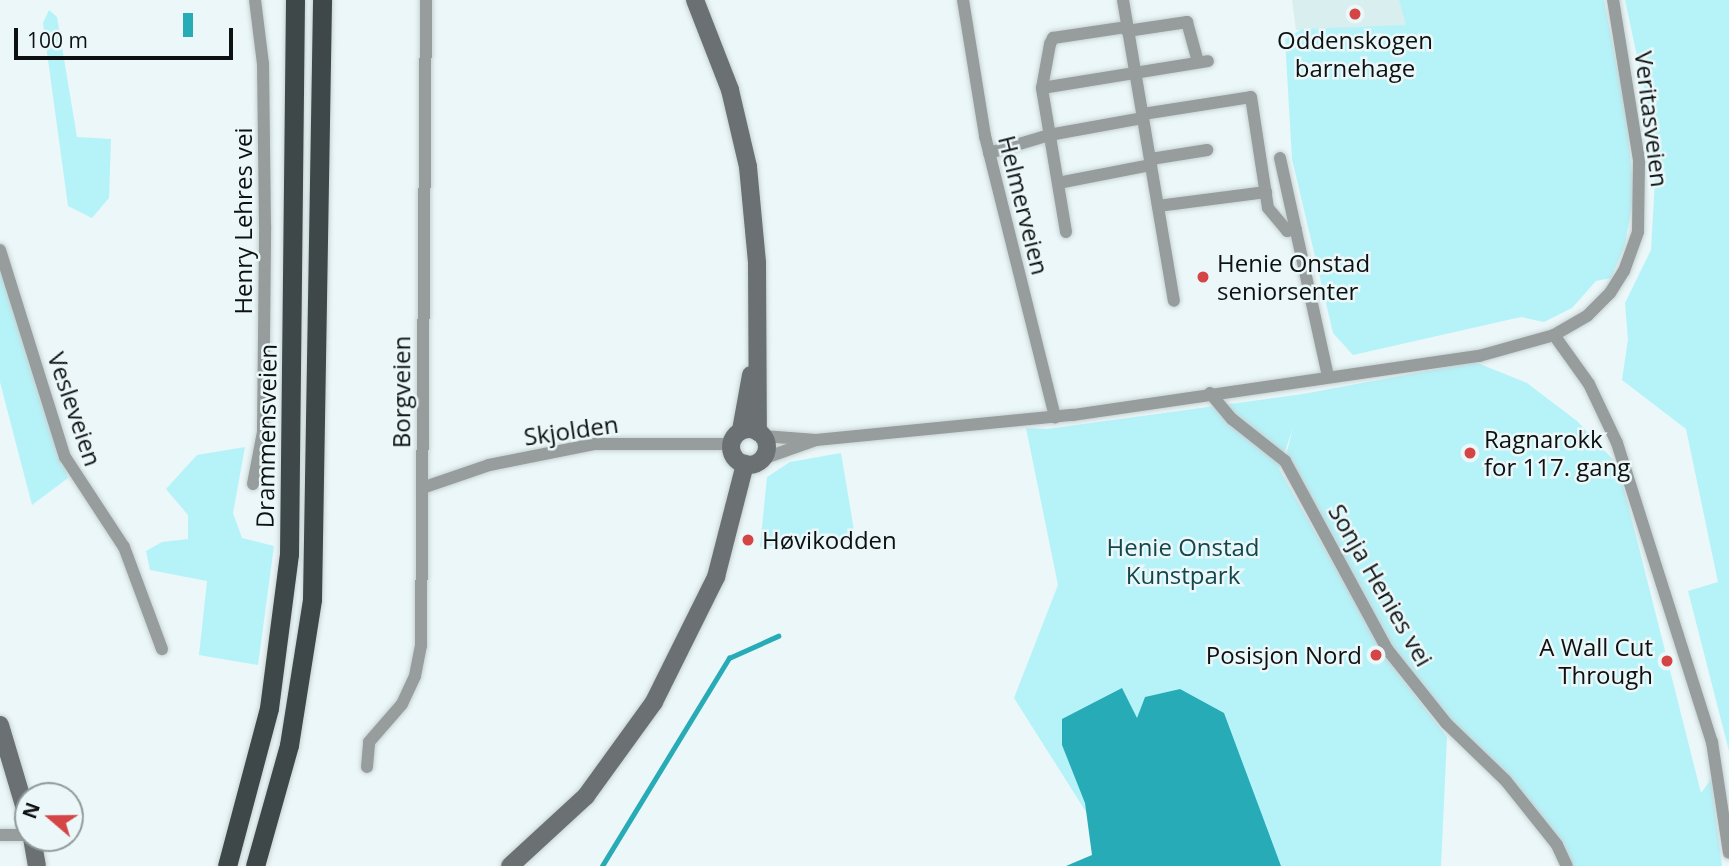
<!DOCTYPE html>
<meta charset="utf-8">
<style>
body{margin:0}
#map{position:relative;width:1729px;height:866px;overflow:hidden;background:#ebf7f8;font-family:"Open Sans",sans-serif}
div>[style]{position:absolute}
.built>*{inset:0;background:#d8eeef}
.green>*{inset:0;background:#b5f3f9}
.water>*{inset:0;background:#27abb7;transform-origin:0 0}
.stream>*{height:4.5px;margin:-2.25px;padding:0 2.25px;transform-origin:2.25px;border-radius:2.25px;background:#27abb7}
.roads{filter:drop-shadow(0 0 2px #c7d2d3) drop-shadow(0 0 2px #c7d2d3)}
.minor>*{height:12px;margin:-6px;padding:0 6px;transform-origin:6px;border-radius:6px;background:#979c9c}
.secondary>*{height:18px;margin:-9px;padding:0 9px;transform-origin:9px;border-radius:9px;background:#6b7172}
.secondary>.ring{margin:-9px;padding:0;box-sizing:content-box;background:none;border:18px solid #6b7172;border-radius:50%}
.trunk>*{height:19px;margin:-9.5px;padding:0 9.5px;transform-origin:9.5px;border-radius:9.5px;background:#3f4848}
.dots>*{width:19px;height:19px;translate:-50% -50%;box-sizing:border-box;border:4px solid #ebf7f8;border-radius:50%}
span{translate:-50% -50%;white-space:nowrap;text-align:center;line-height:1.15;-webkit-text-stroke:5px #ebf7f8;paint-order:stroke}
.poi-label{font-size:24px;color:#0d1111}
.left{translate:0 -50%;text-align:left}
.right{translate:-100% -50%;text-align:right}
.street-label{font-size:24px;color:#0d1111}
.park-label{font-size:24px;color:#11474d}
.north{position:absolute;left:14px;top:782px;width:70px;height:70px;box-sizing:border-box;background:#ebf7f8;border:2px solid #929b9c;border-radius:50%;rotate:290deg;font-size:19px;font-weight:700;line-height:28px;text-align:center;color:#0d1111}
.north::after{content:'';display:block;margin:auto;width:24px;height:32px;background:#d54545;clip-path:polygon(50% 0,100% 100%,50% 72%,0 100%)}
.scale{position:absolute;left:14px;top:28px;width:219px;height:32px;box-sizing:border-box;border:4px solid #0d1111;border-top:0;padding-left:9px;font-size:21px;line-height:24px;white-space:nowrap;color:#0d1111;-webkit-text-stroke:5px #ebf7f8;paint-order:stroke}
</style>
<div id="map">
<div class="built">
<i style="clip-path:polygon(1292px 0,1411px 0,1425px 37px,1296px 30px)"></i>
</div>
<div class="green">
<i style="clip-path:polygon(1399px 0,1604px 0,1626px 113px,1634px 194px,1625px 245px,1611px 278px,1596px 281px,1572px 308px,1544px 322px,1521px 317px,1353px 355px,1333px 333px,1292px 159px,1285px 39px,1302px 29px,1406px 25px)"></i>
<i style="clip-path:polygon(1625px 0,1729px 0,1729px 751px,1688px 591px,1718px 582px,1686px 429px,1622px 380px,1628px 339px,1625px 303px,1651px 250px,1655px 180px,1649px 112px)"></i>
<i style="clip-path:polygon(49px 10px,57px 17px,77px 137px,111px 139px,109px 198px,92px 218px,68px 206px,43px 23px)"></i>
<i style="clip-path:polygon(0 257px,68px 478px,32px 505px,0 382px)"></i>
<i style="clip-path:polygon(1475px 362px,1527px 383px,1577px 421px,1618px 465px,1701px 793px,1711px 779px,1722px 866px,1571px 866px,1502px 773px,1398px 665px,1286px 455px,1293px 428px,1279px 469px,1389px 662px,1447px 737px,1441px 866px,1281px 866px,1180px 689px,1145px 697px,1137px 719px,1126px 700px,1085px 803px,1088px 815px,1014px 698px,1058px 585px,1026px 428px,1047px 429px,1303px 394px)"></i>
<i style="clip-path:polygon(245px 447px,233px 513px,242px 538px,274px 546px,258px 665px,199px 655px,207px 581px,150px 570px,146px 551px,162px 542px,188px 539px,188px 515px,166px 489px,197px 455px)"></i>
<i style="clip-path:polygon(841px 453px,855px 536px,760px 547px,767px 477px,790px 462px)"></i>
</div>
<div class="water">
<i style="left:183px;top:13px;width:10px;height:24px"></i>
<i style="clip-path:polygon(1122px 688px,1137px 718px,1145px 697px,1180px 689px,1224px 713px,1281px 866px,1066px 866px,1092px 855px,1085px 803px,1062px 745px,1062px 719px)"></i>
</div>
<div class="stream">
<i style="left:602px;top:866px;width:244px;rotate:-58.6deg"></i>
<i style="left:729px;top:658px;width:54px;rotate:-24.2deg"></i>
</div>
<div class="roads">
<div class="minor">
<i style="left:963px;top:0;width:138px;rotate:80.8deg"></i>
<i style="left:985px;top:136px;width:290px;rotate:76deg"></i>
<i style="left:1123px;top:0;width:305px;rotate:80.4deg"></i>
<i style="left:1127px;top:31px;width:61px;rotate:-8.5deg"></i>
<i style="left:1187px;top:22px;width:41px;rotate:74.6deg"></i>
<i style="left:1042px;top:88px;width:168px;rotate:-9.2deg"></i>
<i style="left:1143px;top:114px;width:109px;rotate:-8.9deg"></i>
<i style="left:1251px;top:97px;width:112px;rotate:81.3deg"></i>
<i style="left:1268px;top:208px;width:30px;rotate:50deg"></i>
<i style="left:1287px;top:231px;width:9px;rotate:-13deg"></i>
<i style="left:989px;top:153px;width:63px;rotate:-16.7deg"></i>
<i style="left:1049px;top:135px;width:96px;rotate:-10.3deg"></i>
<i style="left:1280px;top:158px;width:224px;rotate:77.6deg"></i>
<i style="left:1151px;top:159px;width:57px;rotate:-9.1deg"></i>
<i style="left:1058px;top:183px;width:95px;rotate:-11deg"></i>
<i style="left:1158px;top:206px;width:109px;rotate:-7.4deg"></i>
<i style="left:1066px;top:232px;width:146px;rotate:-99.5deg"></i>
<i style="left:1042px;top:88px;width:45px;rotate:-79.7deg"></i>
<i style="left:1050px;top:44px;width:7px;rotate:-63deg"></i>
<i style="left:1053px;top:38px;width:75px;rotate:-8.5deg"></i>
<i style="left:0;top:250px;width:217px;rotate:72.6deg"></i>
<i style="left:65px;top:457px;width:108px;rotate:56.8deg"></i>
<i style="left:124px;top:547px;width:109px;rotate:69.6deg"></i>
<i style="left:1554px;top:335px;width:60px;rotate:54.5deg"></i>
<i style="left:1589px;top:384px;width:65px;rotate:64.6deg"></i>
<i style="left:1617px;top:443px;width:314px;rotate:72.4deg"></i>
<i style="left:1712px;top:742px;width:112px;rotate:81.3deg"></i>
<i style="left:1210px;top:393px;width:34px;rotate:50deg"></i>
<i style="left:1232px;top:419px;width:68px;rotate:38.4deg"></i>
<i style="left:1285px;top:461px;width:214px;rotate:61.5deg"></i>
<i style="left:1387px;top:649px;width:95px;rotate:51.4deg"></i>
<i style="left:1446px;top:723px;width:83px;rotate:44deg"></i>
<i style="left:1506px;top:781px;width:82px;rotate:51.4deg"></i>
<i style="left:1557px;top:845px;width:23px;rotate:65deg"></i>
<i style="left:763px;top:436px;width:53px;rotate:4.3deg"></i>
<i style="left:762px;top:459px;width:57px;rotate:-19.4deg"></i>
<i style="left:816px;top:440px;width:258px;rotate:-5.6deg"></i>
<i style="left:1073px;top:415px;width:410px;rotate:-8.3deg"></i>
<i style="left:1479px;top:356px;width:78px;rotate:-15.6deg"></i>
<i style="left:1554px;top:335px;width:39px;rotate:-30deg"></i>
<i style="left:1588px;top:315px;width:31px;rotate:-45deg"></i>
<i style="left:1610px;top:293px;width:26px;rotate:-58deg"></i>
<i style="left:1624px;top:271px;width:41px;rotate:-70.3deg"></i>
<i style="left:1638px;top:232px;width:72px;rotate:-89.2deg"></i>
<i style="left:1639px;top:160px;width:162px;rotate:-99.2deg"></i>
<i style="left:253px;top:484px;width:53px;rotate:-79.1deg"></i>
<i style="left:263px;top:432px;width:206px;rotate:-89.4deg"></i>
<i style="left:265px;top:226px;width:162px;rotate:-90.7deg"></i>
<i style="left:263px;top:64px;width:64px;rotate:-97.1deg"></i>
<i style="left:422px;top:488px;width:71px;rotate:-18.9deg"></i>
<i style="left:489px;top:465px;width:107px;rotate:-11.3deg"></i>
<i style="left:594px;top:444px;width:137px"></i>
<i style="left:367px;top:767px;width:25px;rotate:-85deg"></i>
<i style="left:369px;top:742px;width:50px;rotate:-49deg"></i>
<i style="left:402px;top:704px;width:31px;rotate:-65deg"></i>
<i style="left:415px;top:676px;width:31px;rotate:-79deg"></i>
<i style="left:421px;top:646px;width:646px;rotate:-89.56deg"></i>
<i style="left:0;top:835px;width:28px"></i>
</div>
<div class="secondary">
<i style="left:695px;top:0;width:97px;rotate:68.7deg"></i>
<i style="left:730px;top:90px;width:79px;rotate:76.8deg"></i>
<i style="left:748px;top:167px;width:96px;rotate:84.6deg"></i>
<i style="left:757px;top:263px;width:169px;rotate:89.7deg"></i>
<i class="ring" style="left:731px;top:429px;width:18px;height:18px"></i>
<i style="left:741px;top:430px;width:56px;rotate:-79.7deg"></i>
<i style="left:0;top:725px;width:98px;rotate:73.4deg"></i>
<i style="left:32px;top:838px;width:28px;rotate:80deg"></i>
<i style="left:510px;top:866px;width:103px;rotate:-42.6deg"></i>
<i style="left:586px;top:796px;width:116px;rotate:-54.1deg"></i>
<i style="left:654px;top:702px;width:140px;rotate:-63.6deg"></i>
<i style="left:716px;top:577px;width:117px;rotate:-75.6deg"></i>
</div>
<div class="trunk">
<i style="left:227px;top:866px;width:163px;rotate:-75.1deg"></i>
<i style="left:269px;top:708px;width:155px;rotate:-82.6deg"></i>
<i style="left:289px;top:554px;width:554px;rotate:-89.38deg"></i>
<i style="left:255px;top:866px;width:126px;rotate:-74.3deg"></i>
<i style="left:289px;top:745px;width:148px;rotate:-81deg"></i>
<i style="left:312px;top:599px;width:599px;rotate:-89.04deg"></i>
</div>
</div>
<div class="dots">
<i style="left:1355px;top:14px;background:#d54545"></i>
<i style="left:1203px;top:277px;background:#d54545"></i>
<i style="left:1470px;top:453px;background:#d54545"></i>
<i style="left:748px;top:540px;background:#d54545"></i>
<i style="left:1376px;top:655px;background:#d54545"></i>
<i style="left:1667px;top:661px;background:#d54545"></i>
</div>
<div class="poi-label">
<span style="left:1355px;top:54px">Oddenskogen<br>barnehage</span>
<span class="left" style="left:1217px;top:277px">Henie Onstad<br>seniorsenter</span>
<span class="left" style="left:1484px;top:453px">Ragnarokk<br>for 117. gang</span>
<span class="left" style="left:762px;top:540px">Høvikodden</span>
<span class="right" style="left:1653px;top:661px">A Wall Cut<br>Through</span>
<span class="right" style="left:1362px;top:655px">Posisjon Nord</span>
</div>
<div class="street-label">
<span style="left:1652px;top:119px;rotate:83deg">Veritasveien</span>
<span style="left:1024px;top:205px;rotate:76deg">Helmerveien</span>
<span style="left:243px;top:221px;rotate:-90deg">Henry Lehres vei</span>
<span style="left:401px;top:392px;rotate:-90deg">Borgveien</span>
<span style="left:75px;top:409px;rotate:71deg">Vesleveien</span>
<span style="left:571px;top:430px;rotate:-8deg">Skjolden</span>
<span style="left:266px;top:436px;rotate:-89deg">Drammensveien</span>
<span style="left:1381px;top:585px;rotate:60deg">Sonja Henies vei</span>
</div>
<div class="park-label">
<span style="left:1183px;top:561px">Henie Onstad<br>Kunstpark</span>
</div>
<div class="north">N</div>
<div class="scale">100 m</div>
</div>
